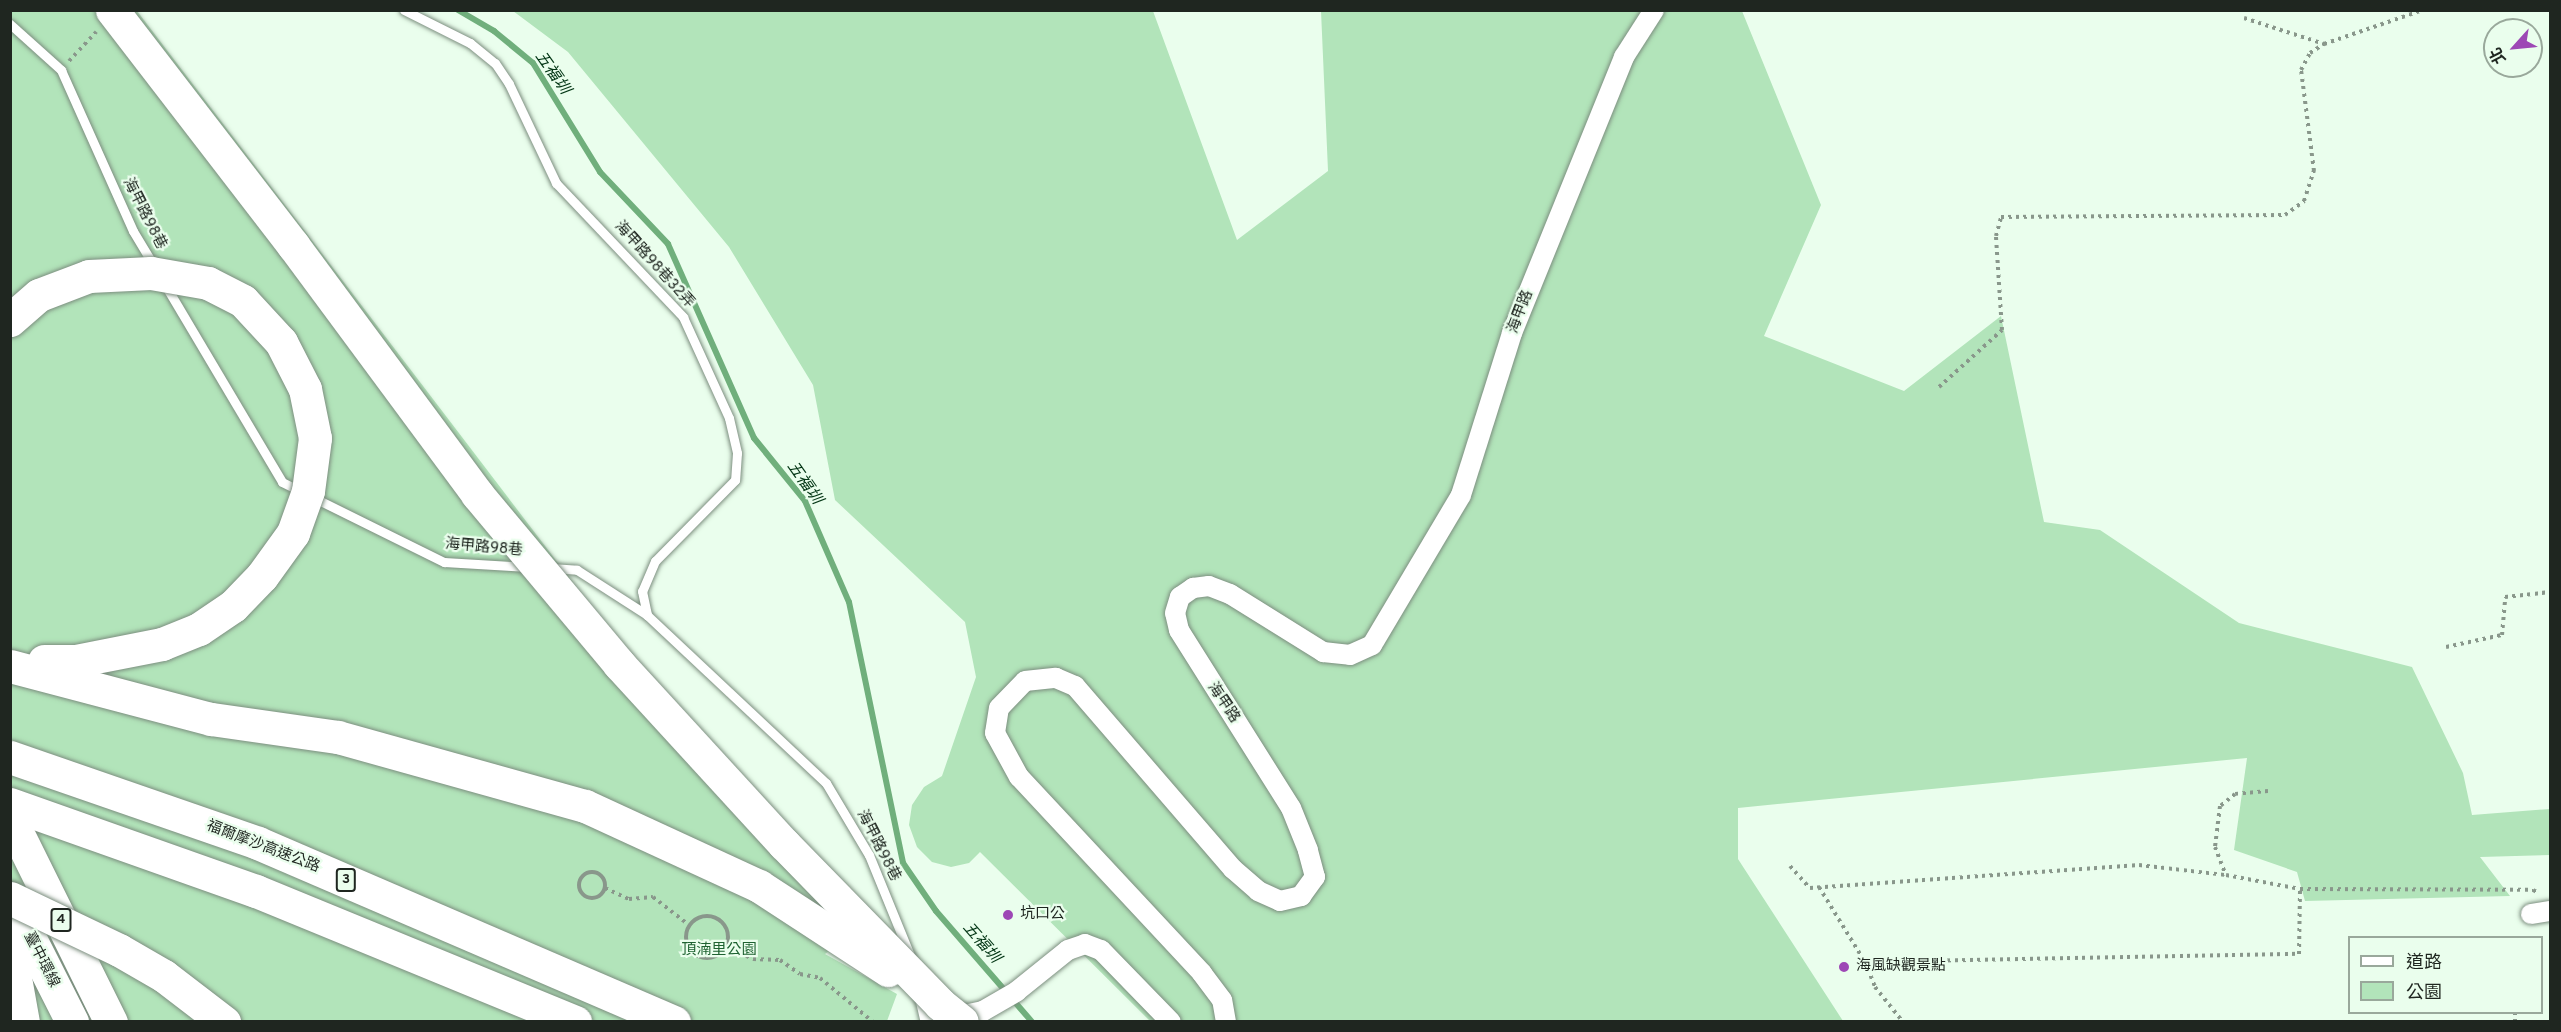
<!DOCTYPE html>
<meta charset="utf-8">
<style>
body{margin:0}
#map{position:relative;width:2561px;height:1032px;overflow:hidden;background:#eafeed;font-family:Overpass,"Noto Sans TC",sans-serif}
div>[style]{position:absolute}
.green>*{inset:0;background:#b2e4ba}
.stream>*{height:6px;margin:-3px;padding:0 3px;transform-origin:3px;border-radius:3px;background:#70af7c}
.path>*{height:4px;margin-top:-2px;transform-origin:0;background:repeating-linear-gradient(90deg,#89978b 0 3px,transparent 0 7.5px)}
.path>.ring{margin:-2px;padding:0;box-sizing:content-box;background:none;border:4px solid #89978b;border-radius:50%}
.roads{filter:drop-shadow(0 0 2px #7c8e7f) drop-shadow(0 0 2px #7c8e7f)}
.service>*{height:9px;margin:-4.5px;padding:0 4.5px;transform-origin:4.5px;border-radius:4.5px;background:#fff}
.minor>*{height:20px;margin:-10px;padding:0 10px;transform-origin:10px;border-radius:10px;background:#fff}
.motorway>*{height:33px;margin:-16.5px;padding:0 16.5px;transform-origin:16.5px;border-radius:16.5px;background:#fff}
.bridges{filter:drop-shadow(0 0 2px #7c8e7f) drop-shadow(0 0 2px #7c8e7f)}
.motorway-bridge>*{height:33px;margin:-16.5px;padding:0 16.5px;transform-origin:16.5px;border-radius:16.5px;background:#fff}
.dots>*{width:16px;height:16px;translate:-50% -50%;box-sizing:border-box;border:3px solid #eafeed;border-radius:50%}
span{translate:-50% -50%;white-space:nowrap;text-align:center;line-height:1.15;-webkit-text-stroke:4.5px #eafeed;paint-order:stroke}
.shield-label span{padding:2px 4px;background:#eafeed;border:2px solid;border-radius:4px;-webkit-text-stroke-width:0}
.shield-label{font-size:14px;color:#1f2620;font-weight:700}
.street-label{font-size:15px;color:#1f2620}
.poi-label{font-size:15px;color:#1f2620}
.left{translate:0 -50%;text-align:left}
.park-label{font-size:15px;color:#1e6231}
.water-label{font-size:16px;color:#013413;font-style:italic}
.frame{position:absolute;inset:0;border:12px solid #1f2620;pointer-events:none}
.legend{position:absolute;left:2348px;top:936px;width:195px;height:78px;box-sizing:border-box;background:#eafeed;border:2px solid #99a89b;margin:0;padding:8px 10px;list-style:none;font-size:18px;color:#1f2620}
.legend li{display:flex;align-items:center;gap:12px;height:30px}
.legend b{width:30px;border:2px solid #99a89b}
.north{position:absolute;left:2483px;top:18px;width:60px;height:60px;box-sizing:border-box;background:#eafeed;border:2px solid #99a89b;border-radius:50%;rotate:243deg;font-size:16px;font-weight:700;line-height:24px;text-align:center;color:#1f2620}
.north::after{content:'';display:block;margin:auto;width:21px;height:27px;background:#9d47b5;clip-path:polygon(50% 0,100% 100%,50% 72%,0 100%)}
</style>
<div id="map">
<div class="green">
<i style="clip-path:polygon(10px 11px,137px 11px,664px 702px,875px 917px,825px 954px,897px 994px,887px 1021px,11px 1021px)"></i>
<i style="clip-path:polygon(513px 11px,1153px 11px,1237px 240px,1328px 171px,1321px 11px,1742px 11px,1821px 205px,1764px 336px,1904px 391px,2001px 316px,2044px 522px,2100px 530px,2239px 623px,2412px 667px,2463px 773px,2472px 815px,2550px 809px,2550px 855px,2480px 857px,2510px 896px,2305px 901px,2297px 872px,2234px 850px,2247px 758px,1738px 808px,1738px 859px,1843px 1021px,1150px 1021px,980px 852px,969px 863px,951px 867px,932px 862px,917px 847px,909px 825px,912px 805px,924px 787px,942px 776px,976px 677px,965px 622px,835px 500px,813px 385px,729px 247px,568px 52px)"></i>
</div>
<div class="stream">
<i style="left:458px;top:10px;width:42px;rotate:30.3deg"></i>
<i style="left:494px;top:31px;width:50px;rotate:39.4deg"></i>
<i style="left:533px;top:63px;width:128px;rotate:58.4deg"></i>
<i style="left:600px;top:172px;width:99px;rotate:46.6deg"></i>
<i style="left:668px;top:244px;width:212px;rotate:66.1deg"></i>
<i style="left:754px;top:438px;width:81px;rotate:51deg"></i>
<i style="left:805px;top:501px;width:110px;rotate:66.5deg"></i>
<i style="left:849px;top:602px;width:267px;rotate:78.3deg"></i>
<i style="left:903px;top:863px;width:58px;rotate:55.5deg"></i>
<i style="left:936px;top:911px;width:147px;rotate:49.1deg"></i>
</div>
<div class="path">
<i style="left:2244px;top:18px;width:84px;rotate:18deg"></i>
<i style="left:69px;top:61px;width:40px;rotate:-47deg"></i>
<i style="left:1939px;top:387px;width:85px;rotate:-42.1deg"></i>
<i style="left:2002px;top:330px;width:94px;rotate:-93.7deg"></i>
<i style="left:1996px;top:236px;width:20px;rotate:-75deg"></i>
<i style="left:2001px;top:217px;width:284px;rotate:-0.4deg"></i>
<i style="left:2285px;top:215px;width:24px;rotate:-36deg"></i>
<i style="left:2304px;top:201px;width:32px;rotate:-72deg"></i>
<i style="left:2314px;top:171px;width:102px;rotate:-97.3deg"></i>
<i style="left:2301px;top:70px;width:19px;rotate:-62deg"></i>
<i style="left:2310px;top:53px;width:17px;rotate:-33deg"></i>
<i style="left:2324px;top:44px;width:105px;rotate:-19deg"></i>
<i style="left:2446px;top:647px;width:57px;rotate:-12.1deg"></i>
<i style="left:2502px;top:635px;width:38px;rotate:-85deg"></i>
<i style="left:2505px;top:597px;width:45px;rotate:-6.3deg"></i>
<i style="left:2268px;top:791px;width:33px;rotate:175deg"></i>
<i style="left:2235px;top:794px;width:19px;rotate:141deg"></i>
<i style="left:2220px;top:806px;width:41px;rotate:97deg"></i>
<i style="left:2215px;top:847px;width:30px;rotate:69deg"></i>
<i style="left:2226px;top:875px;width:75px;rotate:10.7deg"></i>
<i style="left:2300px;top:889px;width:233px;rotate:0.2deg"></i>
<i style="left:2533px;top:890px;width:7px;rotate:27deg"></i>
<i style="left:1790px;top:866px;width:30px;rotate:48deg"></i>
<i style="left:1810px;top:888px;width:330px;rotate:-4deg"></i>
<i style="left:2139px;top:865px;width:88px;rotate:6.6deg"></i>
<i class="ring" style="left:579px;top:872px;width:22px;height:22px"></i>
<i style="left:1819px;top:887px;width:88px;rotate:58.5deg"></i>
<i style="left:1865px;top:962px;width:434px;rotate:-1.1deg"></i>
<i style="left:2299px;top:954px;width:65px;rotate:-89.1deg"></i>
<i style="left:605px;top:888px;width:26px;rotate:25deg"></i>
<i style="left:629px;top:899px;width:24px;rotate:-5deg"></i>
<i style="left:653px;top:897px;width:46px;rotate:37.9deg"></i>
<i class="ring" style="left:686px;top:916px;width:38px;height:38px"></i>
<i style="left:726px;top:946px;width:30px;rotate:26deg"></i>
<i style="left:753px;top:959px;width:27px;rotate:2deg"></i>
<i style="left:780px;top:960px;width:24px;rotate:35deg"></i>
<i style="left:800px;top:974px;width:20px;rotate:11deg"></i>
<i style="left:820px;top:978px;width:69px;rotate:39.7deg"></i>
<i style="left:1865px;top:962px;width:27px;rotate:68deg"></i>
<i style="left:1875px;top:987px;width:45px;rotate:51.3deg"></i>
<i style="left:2515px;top:1012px;width:10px;rotate:90deg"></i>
</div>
<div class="roads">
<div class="service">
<i style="left:404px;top:10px;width:74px;rotate:26.6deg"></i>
<i style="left:470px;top:43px;width:32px;rotate:39deg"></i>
<i style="left:495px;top:63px;width:25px;rotate:56deg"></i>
<i style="left:509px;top:84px;width:110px;rotate:64.6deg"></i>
<i style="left:556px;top:183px;width:185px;rotate:46.5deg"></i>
<i style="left:683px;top:317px;width:111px;rotate:65.5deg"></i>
<i style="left:729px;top:418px;width:36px;rotate:77deg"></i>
<i style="left:737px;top:453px;width:27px;rotate:94deg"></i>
<i style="left:735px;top:480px;width:114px;rotate:134.6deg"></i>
<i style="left:655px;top:561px;width:33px;rotate:113deg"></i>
<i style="left:642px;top:591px;width:25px;rotate:78deg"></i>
<i style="left:10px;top:24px;width:69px;rotate:42deg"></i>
<i style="left:61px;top:70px;width:176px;rotate:65.9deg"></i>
<i style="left:133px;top:231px;width:41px;rotate:59deg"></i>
<i style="left:164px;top:283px;width:231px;rotate:59.3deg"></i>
<i style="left:282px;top:482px;width:181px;rotate:26.3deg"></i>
<i style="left:444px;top:562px;width:84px;rotate:3.4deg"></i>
<i style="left:551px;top:568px;width:26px;rotate:4deg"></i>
<i style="left:577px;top:570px;width:83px;rotate:32.7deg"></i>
<i style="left:647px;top:615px;width:245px;rotate:43.2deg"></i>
<i style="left:826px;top:783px;width:84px;rotate:59.2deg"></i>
<i style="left:869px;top:855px;width:111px;rotate:67.8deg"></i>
<i style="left:919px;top:997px;width:26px;rotate:77deg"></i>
</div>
<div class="minor">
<i style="left:2531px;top:914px;width:19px;rotate:-9deg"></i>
<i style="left:931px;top:1022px;width:53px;rotate:-11.9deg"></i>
<i style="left:983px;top:1011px;width:39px;rotate:-30deg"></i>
<i style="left:1017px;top:991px;width:65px;rotate:-38.8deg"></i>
<i style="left:1068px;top:950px;width:18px;rotate:-19deg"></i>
<i style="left:1085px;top:944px;width:17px;rotate:21deg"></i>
<i style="left:1101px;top:950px;width:100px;rotate:45.8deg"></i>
<i style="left:1226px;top:1022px;width:22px;rotate:-100deg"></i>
<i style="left:1222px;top:1000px;width:34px;rotate:-127deg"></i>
<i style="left:1202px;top:973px;width:268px;rotate:-133deg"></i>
<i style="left:1019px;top:777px;width:50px;rotate:-118.6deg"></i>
<i style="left:995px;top:733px;width:25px;rotate:-81deg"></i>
<i style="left:999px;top:708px;width:37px;rotate:-46deg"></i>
<i style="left:1025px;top:681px;width:31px;rotate:-6deg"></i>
<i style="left:1056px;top:678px;width:21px;rotate:23deg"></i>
<i style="left:1075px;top:686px;width:242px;rotate:49.2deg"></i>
<i style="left:1233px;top:869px;width:33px;rotate:41deg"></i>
<i style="left:1258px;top:891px;width:24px;rotate:24deg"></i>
<i style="left:1280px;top:901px;width:22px;rotate:-13deg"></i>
<i style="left:1301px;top:896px;width:24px;rotate:-54deg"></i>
<i style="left:1315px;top:877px;width:28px;rotate:-105deg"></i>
<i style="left:1308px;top:850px;width:45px;rotate:-112deg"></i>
<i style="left:1291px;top:808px;width:210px;rotate:-122.2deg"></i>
<i style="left:1179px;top:630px;width:17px;rotate:-103deg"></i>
<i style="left:1175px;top:613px;width:17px;rotate:-73deg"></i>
<i style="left:1180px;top:597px;width:16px;rotate:-35deg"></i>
<i style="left:1193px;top:588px;width:16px;rotate:-7deg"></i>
<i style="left:1209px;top:586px;width:22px;rotate:21deg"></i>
<i style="left:1230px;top:594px;width:110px;rotate:31.9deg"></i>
<i style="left:1323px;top:652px;width:27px;rotate:6deg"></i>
<i style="left:1350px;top:655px;width:24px;rotate:-24deg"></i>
<i style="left:1372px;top:645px;width:174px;rotate:-59.3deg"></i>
<i style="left:1461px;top:495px;width:170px;rotate:-72.5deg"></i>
<i style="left:1512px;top:333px;width:298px;rotate:-67.9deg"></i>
<i style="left:1624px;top:57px;width:56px;rotate:-57.4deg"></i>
</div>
<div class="motorway">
<i style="left:10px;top:757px;width:262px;rotate:19.1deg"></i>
<i style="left:258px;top:843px;width:453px;rotate:23.3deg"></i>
<i style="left:10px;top:804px;width:261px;rotate:19.5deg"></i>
<i style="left:256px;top:891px;width:345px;rotate:22.3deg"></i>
<i style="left:10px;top:818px;width:228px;rotate:63.7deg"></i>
<i style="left:10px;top:899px;width:138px;rotate:63.2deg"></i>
<i style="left:10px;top:950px;width:73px;rotate:79.8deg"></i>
</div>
</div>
<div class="bridges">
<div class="motorway-bridge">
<i style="left:112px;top:10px;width:297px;rotate:52.4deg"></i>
<i style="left:293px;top:245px;width:310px;rotate:53.5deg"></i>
<i style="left:477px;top:494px;width:222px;rotate:50.1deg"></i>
<i style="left:619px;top:664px;width:244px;rotate:47.5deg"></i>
<i style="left:784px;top:844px;width:223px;rotate:45.7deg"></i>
<i style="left:940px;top:1004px;width:28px;rotate:39deg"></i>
<i style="left:10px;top:320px;width:38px;rotate:-41deg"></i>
<i style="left:39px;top:295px;width:53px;rotate:-20.8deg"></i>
<i style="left:89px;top:276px;width:62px;rotate:-2.8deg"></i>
<i style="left:151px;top:273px;width:58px;rotate:10deg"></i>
<i style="left:208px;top:283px;width:39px;rotate:27deg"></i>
<i style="left:243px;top:301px;width:56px;rotate:47.2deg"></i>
<i style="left:281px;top:342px;width:53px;rotate:62.9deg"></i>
<i style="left:305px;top:389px;width:50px;rotate:78.5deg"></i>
<i style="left:315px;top:438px;width:53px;rotate:97.5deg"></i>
<i style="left:308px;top:491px;width:45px;rotate:109.7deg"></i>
<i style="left:293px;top:533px;width:53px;rotate:125.8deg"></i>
<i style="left:262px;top:576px;width:42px;rotate:134deg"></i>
<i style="left:233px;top:606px;width:41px;rotate:145.9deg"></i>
<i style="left:199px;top:629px;width:40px;rotate:158deg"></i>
<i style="left:162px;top:644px;width:89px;rotate:168.9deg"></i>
<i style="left:75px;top:661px;width:31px;rotate:180deg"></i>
<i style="left:10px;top:666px;width:208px;rotate:14.8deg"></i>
<i style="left:211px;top:719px;width:128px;rotate:8.1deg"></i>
<i style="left:338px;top:737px;width:256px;rotate:15.6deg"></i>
<i style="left:585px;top:806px;width:192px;rotate:24.7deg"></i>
<i style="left:759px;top:886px;width:154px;rotate:33.1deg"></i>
<i style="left:10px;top:898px;width:121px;rotate:25.5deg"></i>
<i style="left:119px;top:950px;width:52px;rotate:30deg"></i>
<i style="left:164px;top:976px;width:76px;rotate:37.5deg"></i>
</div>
</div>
<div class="dots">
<i style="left:1008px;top:915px;background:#9d47b5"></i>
<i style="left:1844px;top:967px;background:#9d47b5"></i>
</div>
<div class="shield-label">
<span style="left:346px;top:880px">3</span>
<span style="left:61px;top:920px">4</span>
</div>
<div class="street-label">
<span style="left:144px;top:214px;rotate:63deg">海甲路98巷</span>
<span style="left:654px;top:265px;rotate:48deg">海甲路98巷32弄</span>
<span style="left:1521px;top:312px;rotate:-69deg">海甲路</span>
<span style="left:484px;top:548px;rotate:5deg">海甲路98巷</span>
<span style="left:1223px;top:703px;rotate:56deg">海甲路</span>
<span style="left:878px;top:846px;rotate:63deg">海甲路98巷</span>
<span style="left:263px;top:847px;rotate:21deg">福爾摩沙高速公路</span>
<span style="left:41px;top:960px;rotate:63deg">臺中環線</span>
</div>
<div class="poi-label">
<span class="left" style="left:1020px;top:915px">坑口公</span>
<span class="left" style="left:1856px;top:967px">海風缺觀景點</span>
</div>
<div class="park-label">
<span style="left:719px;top:951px">頂湳里公園</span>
</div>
<div class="water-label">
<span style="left:552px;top:73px;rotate:55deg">五福圳</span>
<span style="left:804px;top:483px;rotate:55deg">五福圳</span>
<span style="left:981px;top:943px;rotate:49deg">五福圳</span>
</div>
<div class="frame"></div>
<ul class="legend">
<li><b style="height:8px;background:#fff"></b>道路</li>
<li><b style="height:16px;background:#b2e4ba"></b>公園</li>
</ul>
<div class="north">北</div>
</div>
